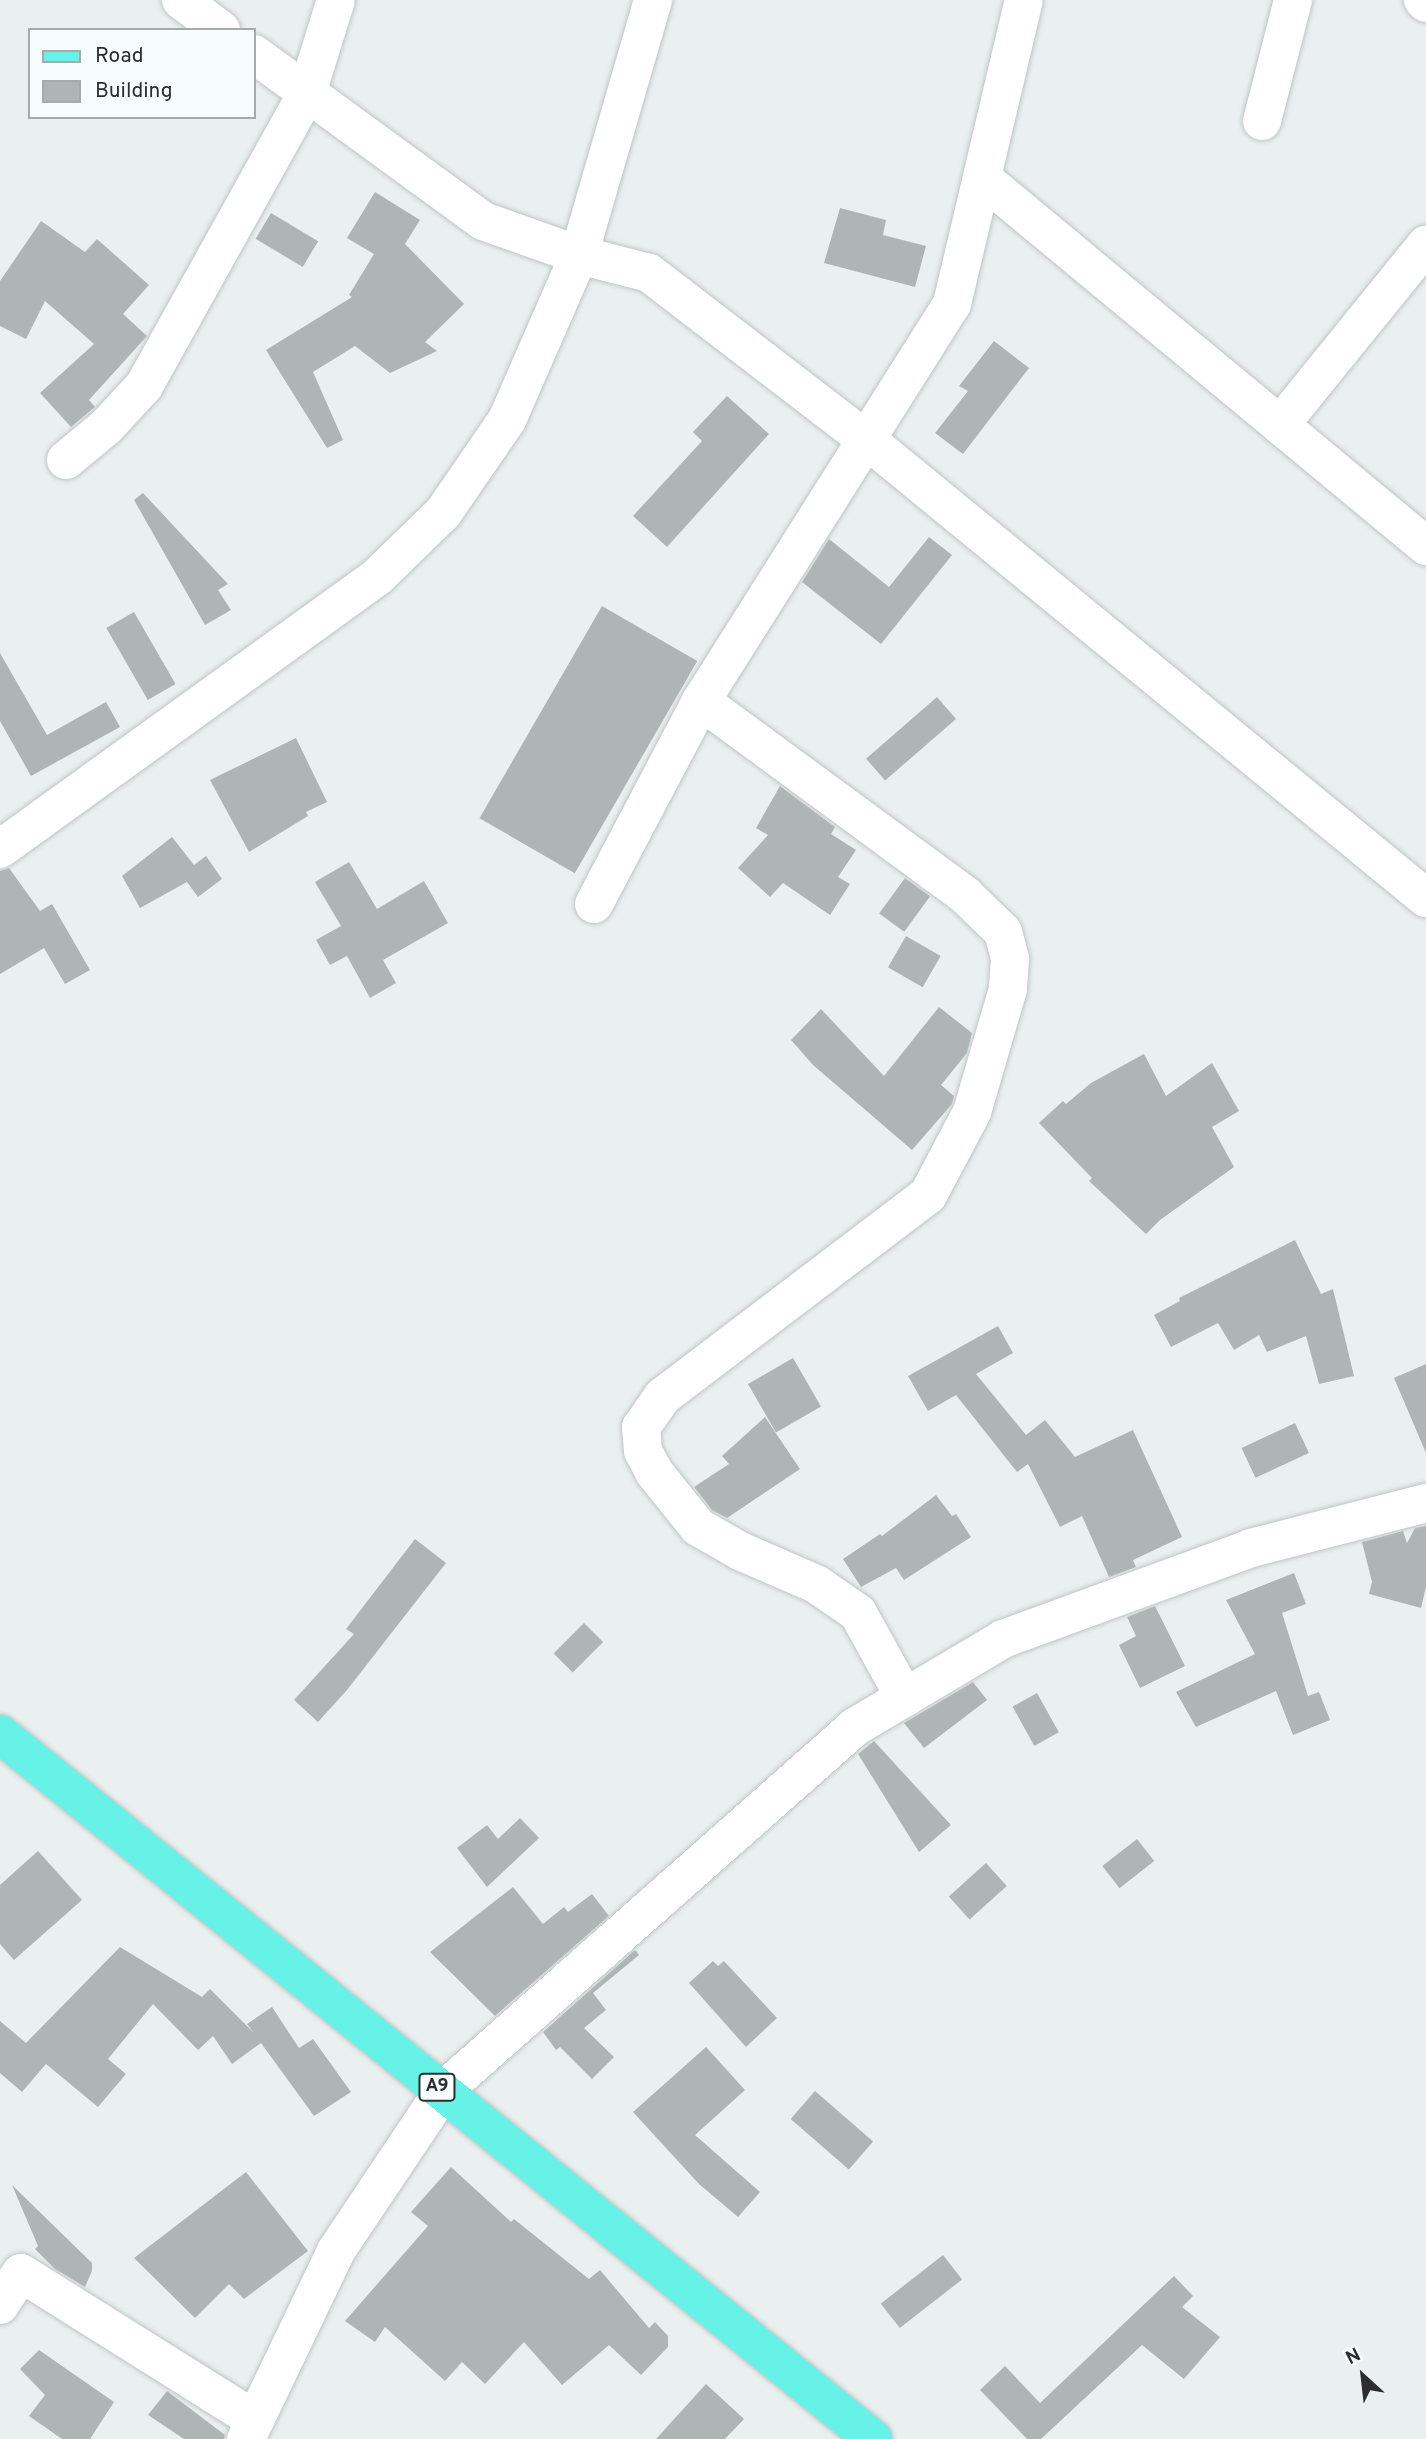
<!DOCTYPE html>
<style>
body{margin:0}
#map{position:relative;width:1426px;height:2439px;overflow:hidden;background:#eaf0ef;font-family:Overpass,sans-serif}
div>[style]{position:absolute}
.building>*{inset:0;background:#afb5b4;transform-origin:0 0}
.roads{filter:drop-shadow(0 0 2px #bfc5c4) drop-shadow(0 0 2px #bfc5c4)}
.minor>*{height:38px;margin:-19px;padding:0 19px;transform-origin:19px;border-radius:19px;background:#fff}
.major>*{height:38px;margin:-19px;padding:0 19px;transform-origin:19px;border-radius:19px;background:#66f2e6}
span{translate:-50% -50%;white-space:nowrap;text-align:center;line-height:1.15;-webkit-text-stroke:7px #f7fdfc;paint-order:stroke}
.shield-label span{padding:2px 5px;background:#f7fdfc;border:2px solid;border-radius:5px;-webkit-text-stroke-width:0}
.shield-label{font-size:18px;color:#2c2e2e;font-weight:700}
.legend{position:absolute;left:28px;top:28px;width:228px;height:91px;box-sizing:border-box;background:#f7fdfc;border:2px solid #a6aaaa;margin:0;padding:9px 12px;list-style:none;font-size:21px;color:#2c2e2e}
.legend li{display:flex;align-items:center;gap:14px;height:35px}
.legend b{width:35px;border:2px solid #a6aaaa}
.north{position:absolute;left:1328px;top:2341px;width:70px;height:70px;-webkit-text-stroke:5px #f7fdfc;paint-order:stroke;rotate:333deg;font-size:19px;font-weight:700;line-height:28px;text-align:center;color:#2c2e2e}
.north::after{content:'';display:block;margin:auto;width:24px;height:32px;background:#2c2e2e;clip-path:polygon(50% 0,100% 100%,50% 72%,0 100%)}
</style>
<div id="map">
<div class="building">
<i style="clip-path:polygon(375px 192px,420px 220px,405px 244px,464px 304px,425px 342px,437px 351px,390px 373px,355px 346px,313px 372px,343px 440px,327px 448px,266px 350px,352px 297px,349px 295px,374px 254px,347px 238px)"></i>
<i style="clip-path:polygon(840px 208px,886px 220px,883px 235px,926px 246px,915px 287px,824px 263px)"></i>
<i style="left:271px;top:213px;width:55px;height:30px;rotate:31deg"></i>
<i style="clip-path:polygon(41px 221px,85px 252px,97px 239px,149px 285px,123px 314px,147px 336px,89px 400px,95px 407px,71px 427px,40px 393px,94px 344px,45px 301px,26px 339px,0 326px,0 281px)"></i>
<i style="clip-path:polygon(994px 341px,1029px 368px,963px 454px,935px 433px,968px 391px,959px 386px)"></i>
<i style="clip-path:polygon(727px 396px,769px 434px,667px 547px,633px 516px,702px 441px,693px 432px)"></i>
<i style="clip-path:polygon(143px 493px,228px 584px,218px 590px,231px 610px,205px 625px,134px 500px)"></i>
<i style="clip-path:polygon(929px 537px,952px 555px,881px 644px,802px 582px,829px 539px,889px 587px)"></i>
<i style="left:602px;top:606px;width:110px;height:245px;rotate:30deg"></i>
<i style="left:134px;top:612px;width:83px;height:32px;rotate:60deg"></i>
<i style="clip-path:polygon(0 653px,47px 735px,106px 702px,120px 727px,31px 776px,0 721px)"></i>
<i style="left:937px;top:697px;width:29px;height:94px;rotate:49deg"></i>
<i style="clip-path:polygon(296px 738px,327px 802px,306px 812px,308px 816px,249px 852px,210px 780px)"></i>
<i style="clip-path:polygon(780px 786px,835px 827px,831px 834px,856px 850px,838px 877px,850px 884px,830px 915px,783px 883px,770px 897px,738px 868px,768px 835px,756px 828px)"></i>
<i style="clip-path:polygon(172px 837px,194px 865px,206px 856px,222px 879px,198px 897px,187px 882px,140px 908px,122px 876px)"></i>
<i style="clip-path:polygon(349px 862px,377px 909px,424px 881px,448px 923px,383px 960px,396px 983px,370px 998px,347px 956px,330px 965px,316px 940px,341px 926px,315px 882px)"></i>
<i style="clip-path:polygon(9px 868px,40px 911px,52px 904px,90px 970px,65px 984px,44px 948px,0 974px,0 871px)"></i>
<i style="left:905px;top:878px;width:31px;height:44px;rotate:36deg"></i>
<i style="left:906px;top:936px;width:40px;height:36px;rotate:30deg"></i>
<i style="clip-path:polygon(939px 1007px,972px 1033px,967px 1053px,941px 1085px,954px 1096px,952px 1104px,912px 1150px,813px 1065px,791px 1040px,821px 1009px,884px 1076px)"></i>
<i style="clip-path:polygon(1144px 1054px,1166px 1096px,1212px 1063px,1239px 1111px,1212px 1127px,1234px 1167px,1160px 1220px,1146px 1234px,1089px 1181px,1092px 1178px,1039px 1123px,1063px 1101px,1066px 1104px,1091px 1083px)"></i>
<i style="clip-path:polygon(1295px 1240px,1321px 1294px,1333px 1289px,1354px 1376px,1319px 1384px,1306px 1336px,1267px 1352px,1259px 1335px,1234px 1350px,1218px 1323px,1171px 1347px,1154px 1315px,1180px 1301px,1179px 1298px)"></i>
<i style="clip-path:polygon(998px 1326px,1013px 1353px,976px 1374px,1026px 1435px,1045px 1420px,1075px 1457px,1133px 1430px,1182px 1537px,1133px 1560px,1136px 1567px,1109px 1577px,1082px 1516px,1060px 1527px,1028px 1464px,1017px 1472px,956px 1395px,928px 1411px,908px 1376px)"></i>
<i style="left:793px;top:1358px;width:56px;height:52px;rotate:60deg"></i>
<i style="clip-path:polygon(1426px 1364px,1426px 1453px,1394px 1378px)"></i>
<i style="clip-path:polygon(765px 1417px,800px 1469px,727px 1518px,712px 1510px,694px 1487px,729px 1464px,722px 1456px)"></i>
<i style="left:1295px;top:1423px;width:33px;height:59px;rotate:65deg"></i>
<i style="clip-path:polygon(936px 1495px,952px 1516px,956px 1514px,971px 1537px,904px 1580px,896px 1568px,861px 1587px,843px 1559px,880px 1534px,882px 1536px)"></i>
<i style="clip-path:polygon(1426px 1526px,1426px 1587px,1421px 1608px,1369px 1594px,1372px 1582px,1362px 1542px,1403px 1531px,1407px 1543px,1415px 1528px)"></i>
<i style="clip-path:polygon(415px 1539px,446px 1563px,347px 1690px,318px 1722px,294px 1700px,354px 1634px,346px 1629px)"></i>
<i style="clip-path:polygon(1294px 1573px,1306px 1604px,1282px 1613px,1308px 1696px,1319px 1692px,1330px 1720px,1293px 1735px,1276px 1691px,1196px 1727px,1176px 1692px,1255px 1654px,1226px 1600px)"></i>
<i style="clip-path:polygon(1155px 1606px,1185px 1666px,1140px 1688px,1119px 1645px,1136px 1636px,1127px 1617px)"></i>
<i style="left:584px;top:1623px;width:27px;height:43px;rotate:45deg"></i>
<i style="clip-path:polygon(973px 1682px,987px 1700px,924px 1748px,904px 1723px)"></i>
<i style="left:1037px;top:1693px;width:45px;height:28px;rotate:61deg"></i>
<i style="clip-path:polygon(874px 1741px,951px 1825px,919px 1852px,858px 1754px)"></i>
<i style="clip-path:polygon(520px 1818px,539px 1838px,487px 1887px,457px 1848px,487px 1825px,498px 1839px)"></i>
<i style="left:1137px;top:1839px;width:28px;height:44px;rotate:52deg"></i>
<i style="clip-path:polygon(38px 1851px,82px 1900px,14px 1960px,0 1944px,0 1885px)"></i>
<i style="left:986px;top:1863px;width:31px;height:50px;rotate:48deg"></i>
<i style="clip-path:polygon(513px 1887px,543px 1924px,564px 1907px,568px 1912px,592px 1894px,609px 1916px,495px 2016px,430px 1952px)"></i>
<i style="clip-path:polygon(120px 1947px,202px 1997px,210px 1989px,254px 2033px,247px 2024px,272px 2007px,299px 2048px,313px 2039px,351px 2092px,314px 2116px,261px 2043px,232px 2064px,213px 2036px,198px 2050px,153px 2004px,108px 2059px,126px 2074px,98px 2107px,46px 2064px,22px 2092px,0 2073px,0 2021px,26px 2043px)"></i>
<i style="clip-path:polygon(635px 1950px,639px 1955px,593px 1993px,606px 2010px,584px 2028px,614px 2057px,592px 2079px,560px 2047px,556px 2050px,543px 2032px)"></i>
<i style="clip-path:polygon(713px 1961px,718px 1966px,724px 1961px,777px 2018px,746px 2047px,689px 1983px)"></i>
<i style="clip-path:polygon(706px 2047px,745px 2090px,695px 2135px,760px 2192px,738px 2217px,699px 2184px,633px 2112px)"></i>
<i style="left:815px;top:2091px;width:77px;height:37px;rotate:41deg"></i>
<i style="clip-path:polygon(451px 2167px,511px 2222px,514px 2219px,589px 2279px,600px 2270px,649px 2328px,655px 2322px,668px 2336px,668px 2347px,641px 2375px,609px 2345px,562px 2385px,524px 2342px,485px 2384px,462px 2362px,445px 2381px,385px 2327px,375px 2342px,345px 2321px,428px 2226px,411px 2212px)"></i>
<i style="clip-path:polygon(246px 2172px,308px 2251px,244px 2299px,229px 2284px,195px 2318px,134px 2258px)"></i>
<i style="clip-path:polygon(12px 2185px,92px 2263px,92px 2271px,85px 2287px,55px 2269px,35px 2249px,38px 2246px)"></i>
<i style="left:943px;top:2255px;width:31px;height:79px;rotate:52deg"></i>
<i style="clip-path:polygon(1174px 2276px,1193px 2296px,1182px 2307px,1220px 2337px,1184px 2379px,1142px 2345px,1041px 2439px,1027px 2439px,980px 2390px,1005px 2366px,1040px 2403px)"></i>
<i style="clip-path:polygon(39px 2350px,114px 2402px,90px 2439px,62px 2439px,29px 2416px,45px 2395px,20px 2369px)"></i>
<i style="clip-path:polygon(706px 2384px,744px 2419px,725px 2439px,656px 2439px)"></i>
<i style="clip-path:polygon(167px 2391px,225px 2435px,224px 2439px,184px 2439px,148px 2415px)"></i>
</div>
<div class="roads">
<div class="minor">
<i style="left:181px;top:0;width:50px;rotate:36.9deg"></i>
<i style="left:1423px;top:0;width:4px;rotate:45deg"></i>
<i style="left:254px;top:54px;width:283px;rotate:36.1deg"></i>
<i style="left:483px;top:221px;width:102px;rotate:19.5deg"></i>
<i style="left:579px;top:255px;width:72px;rotate:14.4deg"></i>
<i style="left:649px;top:273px;width:275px;rotate:37.5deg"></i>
<i style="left:867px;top:440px;width:723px;rotate:39.33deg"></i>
<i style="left:1262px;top:121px;width:125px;rotate:-75.6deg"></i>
<i style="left:982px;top:178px;width:577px;rotate:39.65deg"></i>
<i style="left:1280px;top:425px;width:232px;rotate:-51deg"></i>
<i style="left:66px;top:460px;width:52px;rotate:-39.5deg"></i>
<i style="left:106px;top:427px;width:56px;rotate:-47.2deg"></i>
<i style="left:144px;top:386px;width:335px;rotate:-60.9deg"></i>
<i style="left:307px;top:93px;width:97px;rotate:-72.7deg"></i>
<i style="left:701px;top:701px;width:328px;rotate:36.3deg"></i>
<i style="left:965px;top:895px;width:53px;rotate:44.2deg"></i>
<i style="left:1003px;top:932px;width:28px;rotate:75deg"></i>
<i style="left:1010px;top:959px;width:30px;rotate:94deg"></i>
<i style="left:1008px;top:989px;width:128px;rotate:106.3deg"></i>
<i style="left:972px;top:1112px;width:94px;rotate:117.9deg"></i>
<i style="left:928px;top:1195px;width:333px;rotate:142.8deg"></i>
<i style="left:663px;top:1396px;width:38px;rotate:125deg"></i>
<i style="left:641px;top:1427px;width:24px;rotate:85deg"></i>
<i style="left:643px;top:1451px;width:24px;rotate:62deg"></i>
<i style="left:654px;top:1472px;width:70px;rotate:51.3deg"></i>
<i style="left:698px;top:1527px;width:48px;rotate:29.7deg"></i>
<i style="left:740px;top:1551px;width:83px;rotate:23.5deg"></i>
<i style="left:816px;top:1584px;width:51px;rotate:34.6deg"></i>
<i style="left:858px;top:1613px;width:97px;rotate:61.1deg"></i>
<i style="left:0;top:849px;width:465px;rotate:-35.8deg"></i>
<i style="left:377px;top:577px;width:92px;rotate:-44.1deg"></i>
<i style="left:443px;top:513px;width:113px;rotate:-55.5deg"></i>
<i style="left:507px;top:420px;width:180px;rotate:-66.4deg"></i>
<i style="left:579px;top:255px;width:266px;rotate:-73.8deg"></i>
<i style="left:594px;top:904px;width:229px;rotate:-62.2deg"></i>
<i style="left:701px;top:701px;width:470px;rotate:-57.7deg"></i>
<i style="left:952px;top:304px;width:312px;rotate:-76.7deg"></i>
<i style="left:0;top:2305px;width:38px;rotate:-57deg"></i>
<i style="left:21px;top:2273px;width:276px;rotate:32.1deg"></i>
<i style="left:246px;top:2439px;width:208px;rotate:-64.4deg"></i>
<i style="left:336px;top:2251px;width:192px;rotate:-56.2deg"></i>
<i style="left:443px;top:2091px;width:550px;rotate:-41.46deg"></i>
<i style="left:855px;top:1727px;width:172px;rotate:-30.7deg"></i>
<i style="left:1003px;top:1639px;width:264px;rotate:-20.1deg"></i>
<i style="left:1251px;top:1548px;width:181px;rotate:-14.4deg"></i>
</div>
<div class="major">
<i style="left:0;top:1734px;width:1122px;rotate:38.92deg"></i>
</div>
</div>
<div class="shield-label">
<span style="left:437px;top:2087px">A9</span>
</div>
<ul class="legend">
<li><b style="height:9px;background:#66f2e6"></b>Road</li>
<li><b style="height:19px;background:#afb5b4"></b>Building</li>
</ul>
<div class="north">N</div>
</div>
